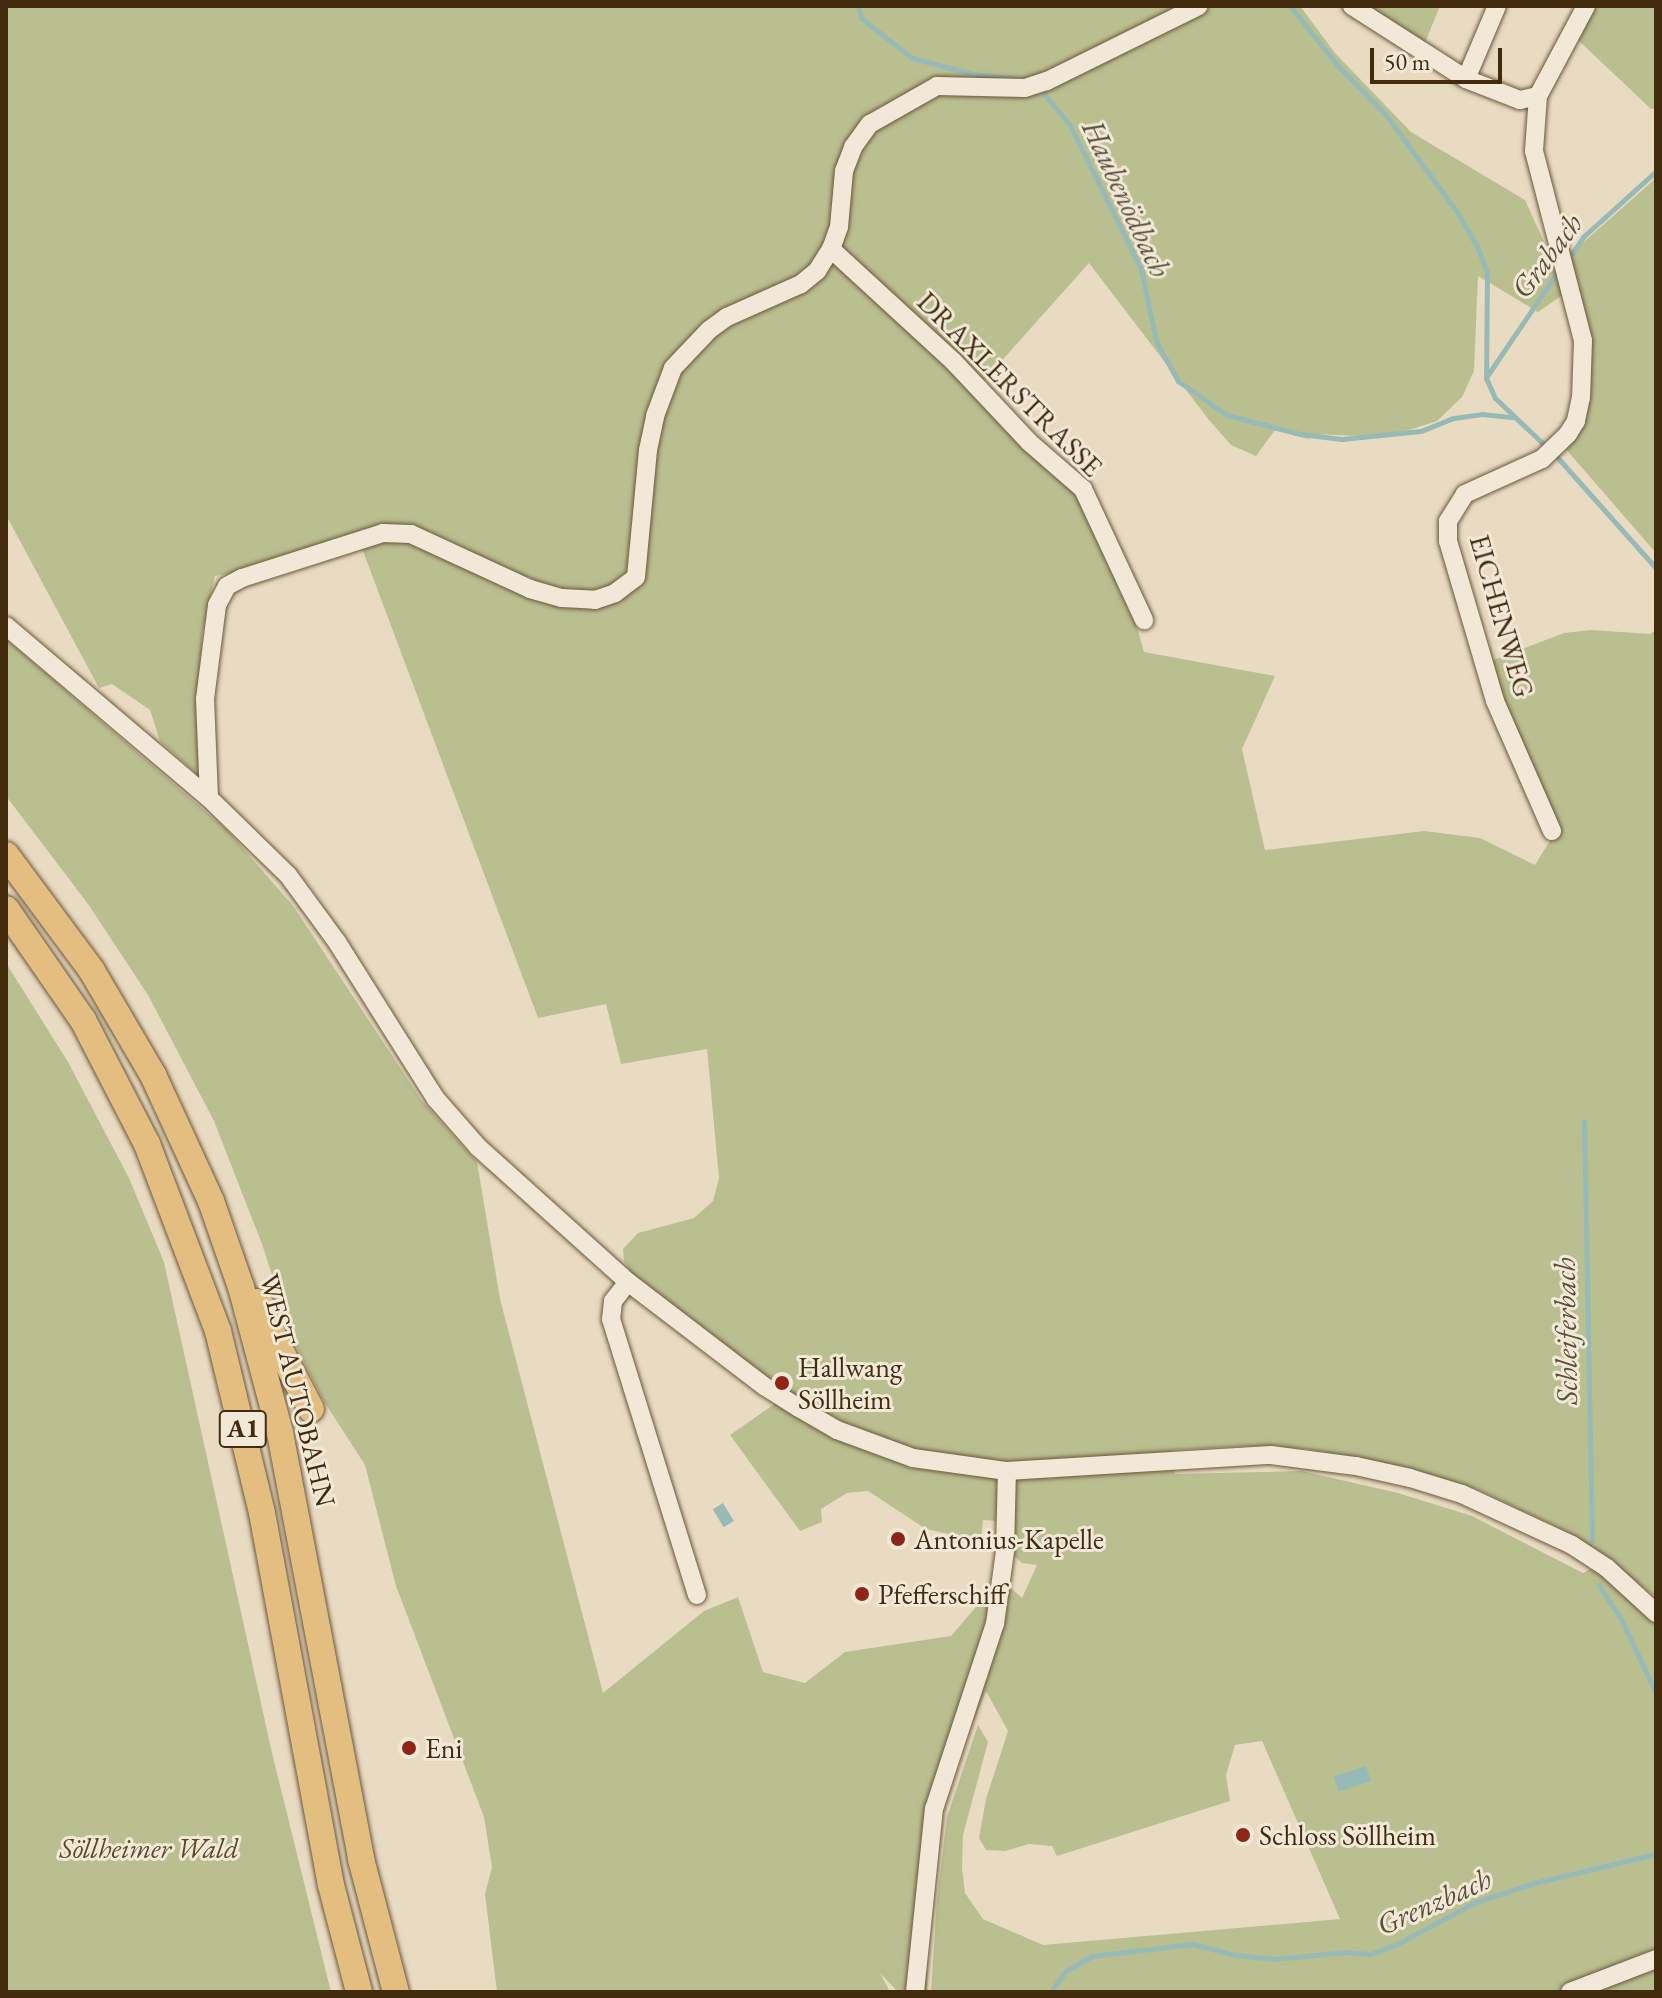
<!DOCTYPE html>
<meta charset="utf-8">
<style>
body{margin:0}
#map{position:relative;width:1662px;height:1998px;overflow:hidden;background:#e9dbc2;font-family:"EB Garamond",serif}
div>[style]{position:absolute}
.green>*{inset:0;background:#babf90}
.water>*{inset:0;background:#98bab7;transform-origin:0 0}
.stream>*{height:5px;margin:-2.5px;padding:0 2.5px;transform-origin:2.5px;border-radius:2.5px;background:#98bab7}
.roads{filter:drop-shadow(0 0 2px #6c573b) drop-shadow(0 0 2px #6c573b)}
.minor>*{height:18px;margin:-9px;padding:0 9px;transform-origin:9px;border-radius:9px;background:#f1e8d7}
.highway>*{height:26px;margin:-13px;padding:0 13px;transform-origin:13px;border-radius:13px;background:#e4be81}
.dots>*{width:22px;height:22px;translate:-50% -50%;box-sizing:border-box;border:4px solid #f1e8d7;border-radius:50%}
span{translate:-50% -50%;white-space:nowrap;text-align:center;line-height:1.15;-webkit-text-stroke:6px #f1e8d7;paint-order:stroke}
.shield-label span{padding:2px 6px;background:#f1e8d7;border:2px solid;border-radius:6px;-webkit-text-stroke-width:0}
.shield-label{font-size:26px;color:#432b0e;font-weight:700}
.street-label{font-size:28px;color:#432b0e}
.poi-label{font-size:28px;color:#432b0e}
.left{translate:0 -50%;text-align:left}
.park-label{font-size:28px;color:#5b4928;font-style:italic}
.water-label{font-size:30px;color:#584f38;font-style:italic}
.frame{position:absolute;inset:0;border:8px solid #432b0e;pointer-events:none}
.scale{position:absolute;left:1370px;top:48px;width:132px;height:36px;box-sizing:border-box;border:4px solid #432b0e;border-top:0;padding-left:10px;font-size:24px;line-height:28px;white-space:nowrap;color:#432b0e;-webkit-text-stroke:6px #f1e8d7;paint-order:stroke}
</style>
<div id="map">
<div class="green">
<i style="clip-path:polygon(6px 6px,1300px 6px,1335px 53px,1411px 132px,1525px 200px,1567px 292px,1538px 312px,1478px 276px,1474px 371px,1462px 397px,1437px 421px,1403px 432px,1361px 436px,1311px 434px,1309px 439px,1275px 430px,1256px 456px,1231px 445px,1209px 420px,1089px 263px,972px 394px,1072px 485px,1138px 631px,1144px 652px,1275px 676px,1242px 749px,1265px 850px,1424px 831px,1480px 838px,1535px 865px,1557px 829px,1525px 766px,1491px 661px,1564px 633px,1591px 630px,1650px 634px,1656px 630px,1656px 1597px,1574px 1535px,1479px 1490px,1416px 1470px,1307px 1449px,1245px 1446px,1172px 1450px,1175px 1474px,1302px 1471px,1398px 1493px,1472px 1516px,1583px 1573px,1592px 1568px,1654px 1622px,1656px 1992px,931px 1992px,937px 1899px,947px 1817px,978px 1725px,988px 1742px,963px 1835px,962px 1868px,965px 1893px,983px 1919px,1043px 1945px,1340px 1919px,1262px 1741px,1235px 1745px,1226px 1775px,1230px 1801px,1057px 1856px,1052px 1846px,1029px 1844px,1005px 1851px,986px 1850px,979px 1838px,986px 1799px,1008px 1731px,986px 1691px,960px 1755px,942px 1816px,928px 1936px,927px 1992px,898px 1992px,880px 1973px,890px 1992px,497px 1992px,485px 1894px,492px 1867px,484px 1817px,396px 1586px,365px 1465px,325px 1403px,293px 1340px,262px 1244px,214px 1121px,148px 995px,88px 904px,6px 796px,6px 639px,227px 830px,294px 907px,422px 1101px,477px 1162px,500px 1299px,603px 1693px,704px 1611px,738px 1597px,763px 1672px,805px 1683px,845px 1652px,951px 1636px,988px 1593px,1012px 1589px,1022px 1598px,1037px 1565px,1022px 1563px,1012px 1554px,1014px 1522px,983px 1520px,981px 1541px,926px 1529px,868px 1491px,847px 1493px,821px 1509px,822px 1522px,800px 1531px,730px 1435px,790px 1393px,712px 1338px,631px 1273px,624px 1261px,623px 1249px,638px 1233px,694px 1218px,713px 1201px,719px 1178px,707px 1049px,621px 1064px,606px 1004px,538px 1018px,357px 535px,253px 569px,215px 576px,202px 635px,198px 775px,160px 741px,150px 710px,112px 684px,99px 688px,6px 515px)"></i>
<i style="clip-path:polygon(1365px 6px,1440px 6px,1424px 45px)"></i>
<i style="clip-path:polygon(1593px 6px,1656px 6px,1656px 108px,1651px 109px,1578px 40px)"></i>
<i style="clip-path:polygon(1656px 178px,1656px 553px,1564px 447px,1581px 421px,1569px 262px,1577px 248px)"></i>
<i style="clip-path:polygon(6px 963px,68px 1062px,129px 1178px,164px 1262px,272px 1753px,331px 1992px,6px 1992px)"></i>
</div>
<div class="water">
<i style="left:723px;top:1503px;width:21px;height:12px;rotate:59deg"></i>
<i style="left:1366px;top:1766px;width:16px;height:34px;rotate:72deg"></i>
</div>
<div class="stream">
<i style="left:858px;top:6px;width:12px;rotate:76deg"></i>
<i style="left:861px;top:18px;width:65px;rotate:38.1deg"></i>
<i style="left:912px;top:58px;width:63px;rotate:14.7deg"></i>
<i style="left:973px;top:74px;width:55px;rotate:6.2deg"></i>
<i style="left:1290px;top:6px;width:78px;rotate:51.2deg"></i>
<i style="left:1339px;top:67px;width:67px;rotate:45.6deg"></i>
<i style="left:1386px;top:115px;width:120px;rotate:53.8deg"></i>
<i style="left:1457px;top:212px;width:39px;rotate:60deg"></i>
<i style="left:1477px;top:246px;width:28px;rotate:69deg"></i>
<i style="left:1487px;top:272px;width:106px;rotate:90.5deg"></i>
<i style="left:1486px;top:378px;width:22px;rotate:66deg"></i>
<i style="left:1495px;top:398px;width:86px;rotate:43.6deg"></i>
<i style="left:1557px;top:457px;width:149px;rotate:48.3deg"></i>
<i style="left:1039px;top:88px;width:48px;rotate:50deg"></i>
<i style="left:1070px;top:125px;width:161px;rotate:63.8deg"></i>
<i style="left:1141px;top:269px;width:74px;rotate:78.2deg"></i>
<i style="left:1156px;top:341px;width:46px;rotate:61.2deg"></i>
<i style="left:1178px;top:381px;width:60px;rotate:34.8deg"></i>
<i style="left:1227px;top:415px;width:75px;rotate:14.6deg"></i>
<i style="left:1300px;top:434px;width:42px;rotate:6.8deg"></i>
<i style="left:1342px;top:439px;width:79px;rotate:-5.8deg"></i>
<i style="left:1421px;top:431px;width:35px;rotate:-22deg"></i>
<i style="left:1454px;top:418px;width:28px;rotate:-8deg"></i>
<i style="left:1482px;top:414px;width:30px;rotate:6deg"></i>
<i style="left:1567px;top:261px;width:29px;rotate:-56deg"></i>
<i style="left:1583px;top:237px;width:98px;rotate:-42.1deg"></i>
<i style="left:1487px;top:376px;width:130px;rotate:-55.9deg"></i>
<i style="left:1584px;top:1121px;width:419px;rotate:88.9deg"></i>
<i style="left:1599px;top:1585px;width:40px;rotate:57.1deg"></i>
<i style="left:1621px;top:1619px;width:82px;rotate:64.7deg"></i>
<i style="left:1050px;top:1992px;width:26px;rotate:-53deg"></i>
<i style="left:1066px;top:1971px;width:30px;rotate:-30deg"></i>
<i style="left:1092px;top:1956px;width:101px;rotate:-6.8deg"></i>
<i style="left:1192px;top:1944px;width:44px;rotate:14.3deg"></i>
<i style="left:1235px;top:1955px;width:39px;rotate:6deg"></i>
<i style="left:1274px;top:1959px;width:72px;rotate:-5.6deg"></i>
<i style="left:1346px;top:1952px;width:25px;rotate:5deg"></i>
<i style="left:1371px;top:1954px;width:26px;rotate:-21deg"></i>
<i style="left:1395px;top:1945px;width:92px;rotate:-28deg"></i>
<i style="left:1476px;top:1902px;width:61px;rotate:-18.1deg"></i>
<i style="left:1534px;top:1883px;width:125px;rotate:-13.4deg"></i>
</div>
<div class="roads">
<div class="minor">
<i style="left:1352px;top:6px;width:135px;rotate:32.6deg"></i>
<i style="left:1466px;top:79px;width:58px;rotate:21.3deg"></i>
<i style="left:1520px;top:100px;width:18px;rotate:-13deg"></i>
<i style="left:1538px;top:96px;width:102px;rotate:-61.9deg"></i>
<i style="left:1466px;top:79px;width:79px;rotate:-67deg"></i>
<i style="left:1538px;top:96px;width:55px;rotate:94.2deg"></i>
<i style="left:1534px;top:151px;width:196px;rotate:75.5deg"></i>
<i style="left:1583px;top:341px;width:56px;rotate:92deg"></i>
<i style="left:1581px;top:397px;width:25px;rotate:102deg"></i>
<i style="left:1576px;top:421px;width:15px;rotate:122deg"></i>
<i style="left:1568px;top:434px;width:36px;rotate:136deg"></i>
<i style="left:1542px;top:459px;width:85px;rotate:155.6deg"></i>
<i style="left:1465px;top:494px;width:32px;rotate:122deg"></i>
<i style="left:1448px;top:521px;width:20px;rotate:90deg"></i>
<i style="left:1448px;top:541px;width:167px;rotate:73.6deg"></i>
<i style="left:1495px;top:701px;width:142px;rotate:66.3deg"></i>
<i style="left:831px;top:249px;width:166px;rotate:42.6deg"></i>
<i style="left:953px;top:361px;width:111px;rotate:46.8deg"></i>
<i style="left:1029px;top:442px;width:72px;rotate:41deg"></i>
<i style="left:1083px;top:489px;width:145px;rotate:65deg"></i>
<i style="left:6px;top:626px;width:266px;rotate:40.3deg"></i>
<i style="left:209px;top:798px;width:110px;rotate:44.3deg"></i>
<i style="left:288px;top:875px;width:83px;rotate:53.8deg"></i>
<i style="left:337px;top:942px;width:186px;rotate:57.8deg"></i>
<i style="left:436px;top:1099px;width:64px;rotate:48.8deg"></i>
<i style="left:478px;top:1147px;width:202px;rotate:42deg"></i>
<i style="left:628px;top:1282px;width:171px;rotate:37.4deg"></i>
<i style="left:764px;top:1386px;width:41px;rotate:32.2deg"></i>
<i style="left:799px;top:1408px;width:44px;rotate:30.1deg"></i>
<i style="left:837px;top:1430px;width:81px;rotate:20.2deg"></i>
<i style="left:913px;top:1458px;width:95px;rotate:7.9deg"></i>
<i style="left:1007px;top:1471px;width:264px;rotate:-3.5deg"></i>
<i style="left:1271px;top:1455px;width:86px;rotate:7.4deg"></i>
<i style="left:1356px;top:1466px;width:55px;rotate:12.5deg"></i>
<i style="left:1410px;top:1478px;width:54px;rotate:17.1deg"></i>
<i style="left:1462px;top:1494px;width:121px;rotate:24.9deg"></i>
<i style="left:1572px;top:1545px;width:42px;rotate:33.3deg"></i>
<i style="left:1607px;top:1568px;width:67px;rotate:42.6deg"></i>
<i style="left:209px;top:798px;width:99px;rotate:-92.3deg"></i>
<i style="left:205px;top:699px;width:95px;rotate:-82.7deg"></i>
<i style="left:217px;top:605px;width:21px;rotate:-62deg"></i>
<i style="left:227px;top:586px;width:17px;rotate:-28deg"></i>
<i style="left:242px;top:578px;width:148px;rotate:-17.7deg"></i>
<i style="left:383px;top:533px;width:28px;rotate:2deg"></i>
<i style="left:411px;top:534px;width:131px;rotate:24.8deg"></i>
<i style="left:530px;top:589px;width:33px;rotate:16deg"></i>
<i style="left:562px;top:598px;width:33px;rotate:3deg"></i>
<i style="left:595px;top:600px;width:21px;rotate:-19deg"></i>
<i style="left:615px;top:593px;width:26px;rotate:-37deg"></i>
<i style="left:636px;top:577px;width:128px;rotate:-84.6deg"></i>
<i style="left:648px;top:450px;width:35px;rotate:-78deg"></i>
<i style="left:655px;top:416px;width:51px;rotate:-69.4deg"></i>
<i style="left:673px;top:368px;width:52px;rotate:-46.5deg"></i>
<i style="left:709px;top:330px;width:22px;rotate:-36deg"></i>
<i style="left:727px;top:317px;width:81px;rotate:-24deg"></i>
<i style="left:801px;top:284px;width:21px;rotate:-39deg"></i>
<i style="left:817px;top:271px;width:26px;rotate:-58deg"></i>
<i style="left:831px;top:249px;width:23px;rotate:-70deg"></i>
<i style="left:839px;top:227px;width:56px;rotate:-84.9deg"></i>
<i style="left:844px;top:171px;width:26px;rotate:-69deg"></i>
<i style="left:853px;top:147px;width:29px;rotate:-54deg"></i>
<i style="left:870px;top:124px;width:77px;rotate:-29.6deg"></i>
<i style="left:937px;top:86px;width:88px;rotate:1.3deg"></i>
<i style="left:1025px;top:88px;width:23px;rotate:-18deg"></i>
<i style="left:1047px;top:81px;width:169px;rotate:-26.3deg"></i>
<i style="left:628px;top:1282px;width:24px;rotate:128deg"></i>
<i style="left:613px;top:1301px;width:18px;rotate:96deg"></i>
<i style="left:611px;top:1319px;width:289px;rotate:72.7deg"></i>
<i style="left:915px;top:1992px;width:184px;rotate:-84.1deg"></i>
<i style="left:934px;top:1809px;width:195px;rotate:-71.8deg"></i>
<i style="left:995px;top:1624px;width:74px;rotate:-82.2deg"></i>
<i style="left:1005px;top:1551px;width:80px;rotate:-88.6deg"></i>
<i style="left:1570px;top:1992px;width:92px;rotate:-21deg"></i>
</div>
<div class="highway">
<i style="left:6px;top:855px;width:144px;rotate:53.4deg"></i>
<i style="left:92px;top:971px;width:121px;rotate:59.6deg"></i>
<i style="left:153px;top:1075px;width:139px;rotate:65.3deg"></i>
<i style="left:211px;top:1201px;width:91px;rotate:70.8deg"></i>
<i style="left:241px;top:1287px;width:151px;rotate:75deg"></i>
<i style="left:280px;top:1433px;width:434px;rotate:79.2deg"></i>
<i style="left:361px;top:1859px;width:138px;rotate:75.3deg"></i>
<i style="left:6px;top:909px;width:135px;rotate:55.3deg"></i>
<i style="left:83px;top:1020px;width:140px;rotate:62.7deg"></i>
<i style="left:147px;top:1144px;width:200px;rotate:69.2deg"></i>
<i style="left:218px;top:1331px;width:187px;rotate:76.4deg"></i>
<i style="left:262px;top:1513px;width:378px;rotate:79.5deg"></i>
<i style="left:331px;top:1885px;width:111px;rotate:75.3deg"></i>
<i style="left:257px;top:1302px;width:10px;rotate:45deg"></i>
<i style="left:264px;top:1309px;width:31px;rotate:71deg"></i>
<i style="left:274px;top:1338px;width:80px;rotate:62.5deg"></i>
</div>
</div>
<div class="dots">
<i style="left:782px;top:1383px;background:#8f2418"></i>
<i style="left:898px;top:1539px;background:#8f2418"></i>
<i style="left:862px;top:1594px;background:#8f2418"></i>
<i style="left:409px;top:1748px;background:#8f2418"></i>
<i style="left:1243px;top:1835px;background:#8f2418"></i>
</div>
<div class="shield-label">
<span style="left:243px;top:1429px">A1</span>
</div>
<div class="street-label">
<span style="left:1010px;top:384px;rotate:45deg">DRAXLERSTRASSE</span>
<span style="left:1502px;top:616px;rotate:74deg">EICHENWEG</span>
<span style="left:298px;top:1390px;rotate:76deg">WEST AUTOBAHN</span>
</div>
<div class="poi-label">
<span class="left" style="left:798px;top:1383px">Hallwang<br>Söllheim</span>
<span class="left" style="left:914px;top:1539px">Antonius-Kapelle</span>
<span class="left" style="left:878px;top:1594px">Pfefferschiff</span>
<span class="left" style="left:425px;top:1748px">Eni</span>
<span class="left" style="left:1259px;top:1835px">Schloss Söllheim</span>
</div>
<div class="park-label">
<span style="left:149px;top:1848px">Söllheimer Wald</span>
</div>
<div class="water-label">
<span style="left:1126px;top:199px;rotate:65deg">Haubenödbach</span>
<span style="left:1547px;top:256px;rotate:-53deg">Grabach</span>
<span style="left:1566px;top:1331px;rotate:-91deg">Schleiferbach</span>
<span style="left:1434px;top:1902px;rotate:-24deg">Grenzbach</span>
</div>
<div class="frame"></div>
<div class="scale">50 m</div>
</div>
